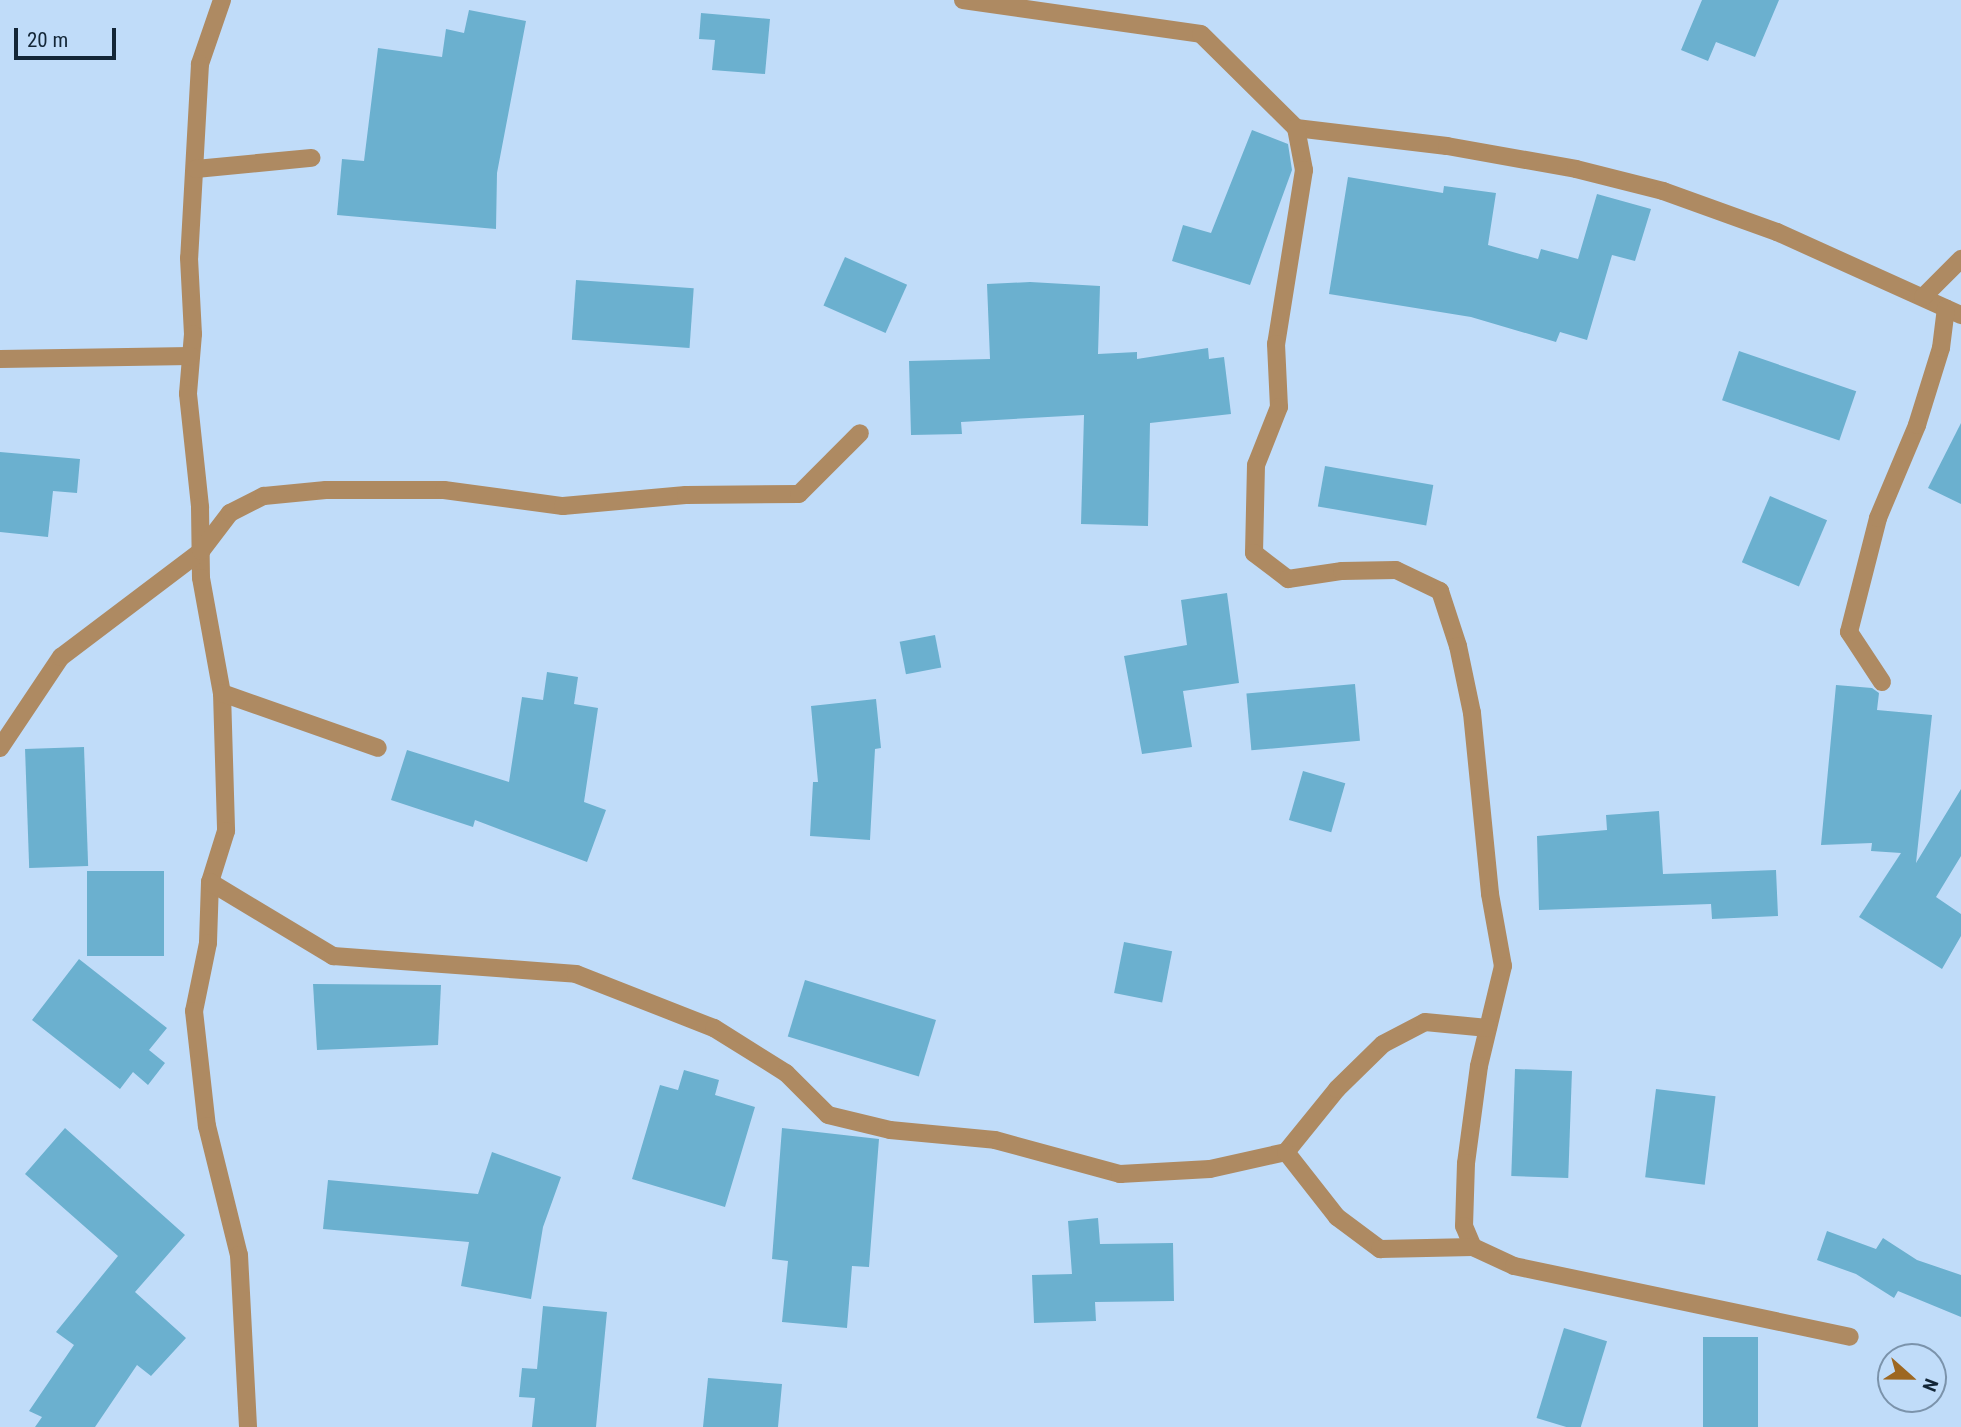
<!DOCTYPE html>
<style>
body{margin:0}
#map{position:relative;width:1961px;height:1427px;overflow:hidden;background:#c0dcf9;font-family:"Roboto Condensed",sans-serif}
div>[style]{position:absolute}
.building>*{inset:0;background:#6bb0cf;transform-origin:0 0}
.minor>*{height:18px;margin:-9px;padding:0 9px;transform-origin:9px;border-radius:9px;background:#ae8a62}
span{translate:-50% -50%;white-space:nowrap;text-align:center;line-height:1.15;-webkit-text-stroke:5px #c0dcf9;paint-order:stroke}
.north{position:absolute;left:1877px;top:1343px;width:70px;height:70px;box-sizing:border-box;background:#c0dcf9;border:2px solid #7b93ab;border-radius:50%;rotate:111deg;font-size:19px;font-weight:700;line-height:28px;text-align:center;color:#132637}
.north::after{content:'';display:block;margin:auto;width:24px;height:32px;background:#9d6721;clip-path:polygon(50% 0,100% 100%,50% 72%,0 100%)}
.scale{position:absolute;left:14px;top:28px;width:102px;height:32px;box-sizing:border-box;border:4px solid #132637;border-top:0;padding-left:9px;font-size:21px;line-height:24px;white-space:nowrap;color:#132637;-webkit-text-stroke:5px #c0dcf9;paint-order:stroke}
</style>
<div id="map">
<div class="building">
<i style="clip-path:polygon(1702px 0,1779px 0,1755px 57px,1716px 42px,1708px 61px,1681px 50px)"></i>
<i style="clip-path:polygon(469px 10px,526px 21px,497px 173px,496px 229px,337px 215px,342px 159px,364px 161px,378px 48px,442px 57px,446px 29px,464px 33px)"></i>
<i style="clip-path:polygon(701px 13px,770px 19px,765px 74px,712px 70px,715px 40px,699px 39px)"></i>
<i style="clip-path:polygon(1252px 130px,1288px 144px,1292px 170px,1250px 285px,1172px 261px,1183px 225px,1211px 233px)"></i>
<i style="clip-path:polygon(1348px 177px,1443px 193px,1444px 186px,1496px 193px,1488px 245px,1538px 259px,1541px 249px,1578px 259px,1597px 194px,1651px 209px,1635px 261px,1612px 255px,1587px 340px,1560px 332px,1556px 342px,1471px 317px,1329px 294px)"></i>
<i style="left:845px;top:257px;width:68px;height:53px;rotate:24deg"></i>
<i style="left:576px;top:280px;width:118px;height:60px;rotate:4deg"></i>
<i style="clip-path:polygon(1030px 282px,1100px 286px,1098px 354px,1137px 352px,1137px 359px,1208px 348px,1209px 359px,1224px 357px,1231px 414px,1150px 423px,1148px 526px,1081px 524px,1084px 415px,961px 422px,962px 434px,911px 435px,909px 361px,990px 359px,987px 284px)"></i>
<i style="left:1739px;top:351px;width:124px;height:52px;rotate:19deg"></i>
<i style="clip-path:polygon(1961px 423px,1961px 504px,1928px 488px)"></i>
<i style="clip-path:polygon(0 452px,80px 459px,77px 493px,53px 491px,48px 537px,0 532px)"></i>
<i style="left:1325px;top:466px;width:110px;height:41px;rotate:10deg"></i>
<i style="left:1770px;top:496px;width:62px;height:72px;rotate:23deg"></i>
<i style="clip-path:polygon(1227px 593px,1239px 683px,1183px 691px,1192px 747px,1142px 754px,1124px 656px,1187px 645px,1181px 600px)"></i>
<i style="left:935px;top:635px;width:33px;height:36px;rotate:79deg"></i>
<i style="clip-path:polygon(547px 672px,578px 677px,574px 704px,598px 708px,584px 802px,606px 810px,587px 862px,475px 820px,473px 827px,391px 800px,407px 750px,509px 782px,522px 697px,543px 700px)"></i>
<i style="left:1355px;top:684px;width:57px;height:109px;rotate:85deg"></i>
<i style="clip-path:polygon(1836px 685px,1872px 688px,1879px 693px,1877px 710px,1932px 715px,1916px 863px,1961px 789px,1961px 856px,1936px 897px,1961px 914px,1961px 936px,1942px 969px,1859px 917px,1901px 853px,1871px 851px,1872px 843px,1821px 845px)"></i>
<i style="clip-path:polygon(876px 699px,881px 748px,875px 749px,870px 840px,810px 836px,813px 782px,818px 782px,811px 706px)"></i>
<i style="left:84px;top:747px;width:119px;height:59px;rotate:88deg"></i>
<i style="left:1303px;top:771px;width:44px;height:51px;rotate:16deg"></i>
<i style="clip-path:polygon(1659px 811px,1663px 874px,1776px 870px,1778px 916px,1712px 919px,1711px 904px,1539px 910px,1537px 836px,1607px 830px,1606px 815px)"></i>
<i style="left:87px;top:871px;width:77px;height:85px"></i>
<i style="left:1124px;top:942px;width:49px;height:52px;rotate:11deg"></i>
<i style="clip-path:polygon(79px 959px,167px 1028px,149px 1050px,165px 1063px,148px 1085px,133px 1072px,120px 1089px,32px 1020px)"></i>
<i style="left:805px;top:980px;width:137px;height:59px;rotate:17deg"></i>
<i style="clip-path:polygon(313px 984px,441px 985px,438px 1045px,317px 1050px)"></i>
<i style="left:1515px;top:1069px;width:57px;height:107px;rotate:2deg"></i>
<i style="clip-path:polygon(684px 1070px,719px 1080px,715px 1095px,755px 1107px,725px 1207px,632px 1179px,660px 1085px,678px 1090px)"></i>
<i style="left:1656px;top:1089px;width:60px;height:89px;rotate:7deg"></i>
<i style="clip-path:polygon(65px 1128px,185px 1235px,135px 1292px,186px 1338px,151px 1376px,137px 1365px,95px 1427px,35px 1427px,42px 1417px,29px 1411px,74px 1345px,56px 1332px,118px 1256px,25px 1174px)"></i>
<i style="clip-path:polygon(782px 1128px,879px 1139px,869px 1267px,852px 1266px,847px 1328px,782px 1322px,788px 1261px,772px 1259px)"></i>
<i style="clip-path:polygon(492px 1152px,561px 1177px,543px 1227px,531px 1299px,461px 1286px,469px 1242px,323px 1229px,328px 1180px,478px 1194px)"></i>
<i style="clip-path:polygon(1098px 1218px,1100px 1244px,1173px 1243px,1174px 1301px,1095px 1302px,1096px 1321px,1034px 1323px,1032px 1275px,1072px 1274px,1068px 1221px)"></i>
<i style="clip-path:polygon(1827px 1231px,1876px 1249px,1883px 1238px,1917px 1260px,1961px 1275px,1961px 1317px,1898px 1291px,1894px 1298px,1856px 1274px,1817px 1260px)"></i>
<i style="clip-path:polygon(543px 1306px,607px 1312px,596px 1427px,532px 1427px,535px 1398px,519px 1397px,522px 1368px,537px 1369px)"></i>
<i style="left:1564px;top:1328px;width:45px;height:94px;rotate:17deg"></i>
<i style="left:1703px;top:1337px;width:55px;height:90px"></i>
<i style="clip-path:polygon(708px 1378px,782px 1384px,778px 1427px,703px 1427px)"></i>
</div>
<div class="minor">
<i style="left:222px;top:0;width:68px;rotate:109deg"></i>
<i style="left:200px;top:64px;width:194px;rotate:93.2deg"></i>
<i style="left:189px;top:258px;width:76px;rotate:87deg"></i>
<i style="left:193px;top:334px;width:60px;rotate:94.8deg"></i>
<i style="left:188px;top:394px;width:114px;rotate:83.9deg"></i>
<i style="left:200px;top:507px;width:71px;rotate:89.2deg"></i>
<i style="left:201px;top:578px;width:117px;rotate:79.7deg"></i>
<i style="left:222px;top:693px;width:138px;rotate:88.3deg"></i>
<i style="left:226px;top:831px;width:53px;rotate:107.4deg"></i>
<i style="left:210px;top:882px;width:61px;rotate:91.9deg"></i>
<i style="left:208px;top:943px;width:69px;rotate:101.6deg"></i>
<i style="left:194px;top:1011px;width:116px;rotate:83.6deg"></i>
<i style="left:207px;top:1126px;width:133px;rotate:76.1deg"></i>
<i style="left:239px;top:1255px;width:172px;rotate:87deg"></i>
<i style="left:963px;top:0;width:240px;rotate:8.1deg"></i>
<i style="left:1201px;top:34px;width:134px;rotate:44.7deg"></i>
<i style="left:1296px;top:128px;width:152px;rotate:6.8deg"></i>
<i style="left:1447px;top:146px;width:131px;rotate:10.1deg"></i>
<i style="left:1576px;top:169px;width:90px;rotate:14.2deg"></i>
<i style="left:1663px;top:191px;width:121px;rotate:19.8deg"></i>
<i style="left:1777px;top:232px;width:202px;rotate:24.3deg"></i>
<i style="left:1296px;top:128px;width:43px;rotate:79.2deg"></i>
<i style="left:1304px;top:170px;width:176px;rotate:99.1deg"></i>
<i style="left:1276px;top:344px;width:63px;rotate:87.3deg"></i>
<i style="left:1279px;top:407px;width:62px;rotate:111.6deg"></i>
<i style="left:1256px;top:465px;width:88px;rotate:91.3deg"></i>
<i style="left:1254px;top:553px;width:43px;rotate:37.4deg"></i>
<i style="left:1288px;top:579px;width:55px;rotate:-8.4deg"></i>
<i style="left:1342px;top:571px;width:54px;rotate:-1.1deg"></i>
<i style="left:1396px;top:570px;width:49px;rotate:25.5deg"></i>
<i style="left:1440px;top:591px;width:58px;rotate:71.9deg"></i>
<i style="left:1458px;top:646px;width:68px;rotate:78.2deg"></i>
<i style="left:1472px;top:713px;width:182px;rotate:84.3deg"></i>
<i style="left:1490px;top:894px;width:73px;rotate:79.8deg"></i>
<i style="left:1503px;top:966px;width:103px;rotate:103.5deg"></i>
<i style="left:1479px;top:1066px;width:98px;rotate:97.6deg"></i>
<i style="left:1466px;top:1163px;width:63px;rotate:91.8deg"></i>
<i style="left:1464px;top:1226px;width:23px;rotate:67deg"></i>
<i style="left:1473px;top:1247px;width:45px;rotate:24.9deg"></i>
<i style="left:1514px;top:1266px;width:343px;rotate:11.9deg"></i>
<i style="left:196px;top:169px;width:116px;rotate:-5.5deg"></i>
<i style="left:1923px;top:297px;width:54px;rotate:-45deg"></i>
<i style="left:0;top:359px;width:191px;rotate:-0.9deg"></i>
<i style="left:1882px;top:682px;width:60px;rotate:-123.4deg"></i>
<i style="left:1849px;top:632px;width:118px;rotate:-75.7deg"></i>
<i style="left:1878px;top:518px;width:101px;rotate:-67.2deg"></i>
<i style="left:1917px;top:425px;width:81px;rotate:-72.7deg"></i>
<i style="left:1941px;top:348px;width:40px;rotate:-82.9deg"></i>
<i style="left:222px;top:693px;width:165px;rotate:19.4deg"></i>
<i style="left:0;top:748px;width:110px;rotate:-56.2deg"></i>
<i style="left:61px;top:657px;width:176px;rotate:-37.1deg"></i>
<i style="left:201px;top:551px;width:48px;rotate:-52.7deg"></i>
<i style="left:230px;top:513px;width:38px;rotate:-27deg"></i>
<i style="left:264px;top:496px;width:62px;rotate:-5.5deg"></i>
<i style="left:326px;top:490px;width:118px"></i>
<i style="left:444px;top:490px;width:120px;rotate:7.7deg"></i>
<i style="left:563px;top:506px;width:123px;rotate:-5.1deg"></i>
<i style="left:686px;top:495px;width:113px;rotate:-0.5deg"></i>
<i style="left:799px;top:494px;width:86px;rotate:-45deg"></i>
<i style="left:210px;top:882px;width:144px;rotate:31deg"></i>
<i style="left:333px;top:956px;width:244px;rotate:4.2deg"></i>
<i style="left:576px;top:974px;width:148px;rotate:21.4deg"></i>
<i style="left:714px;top:1028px;width:85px;rotate:32deg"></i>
<i style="left:786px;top:1073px;width:59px;rotate:45deg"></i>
<i style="left:828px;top:1115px;width:64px;rotate:13.6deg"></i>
<i style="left:890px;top:1130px;width:105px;rotate:5.4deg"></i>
<i style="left:995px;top:1140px;width:130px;rotate:15.2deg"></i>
<i style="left:1120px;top:1174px;width:90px;rotate:-3.2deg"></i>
<i style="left:1210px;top:1169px;width:78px;rotate:-12.6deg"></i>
<i style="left:1286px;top:1152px;width:81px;rotate:-51deg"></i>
<i style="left:1337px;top:1089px;width:64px;rotate:-44.4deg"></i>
<i style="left:1383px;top:1044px;width:47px;rotate:-27.6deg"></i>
<i style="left:1425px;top:1022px;width:63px;rotate:5.4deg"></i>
<i style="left:1286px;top:1152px;width:83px;rotate:51.9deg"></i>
<i style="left:1337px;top:1217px;width:54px;rotate:36.7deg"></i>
<i style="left:1380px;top:1249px;width:93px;rotate:-1.2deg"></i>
</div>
<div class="north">N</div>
<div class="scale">20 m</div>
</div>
